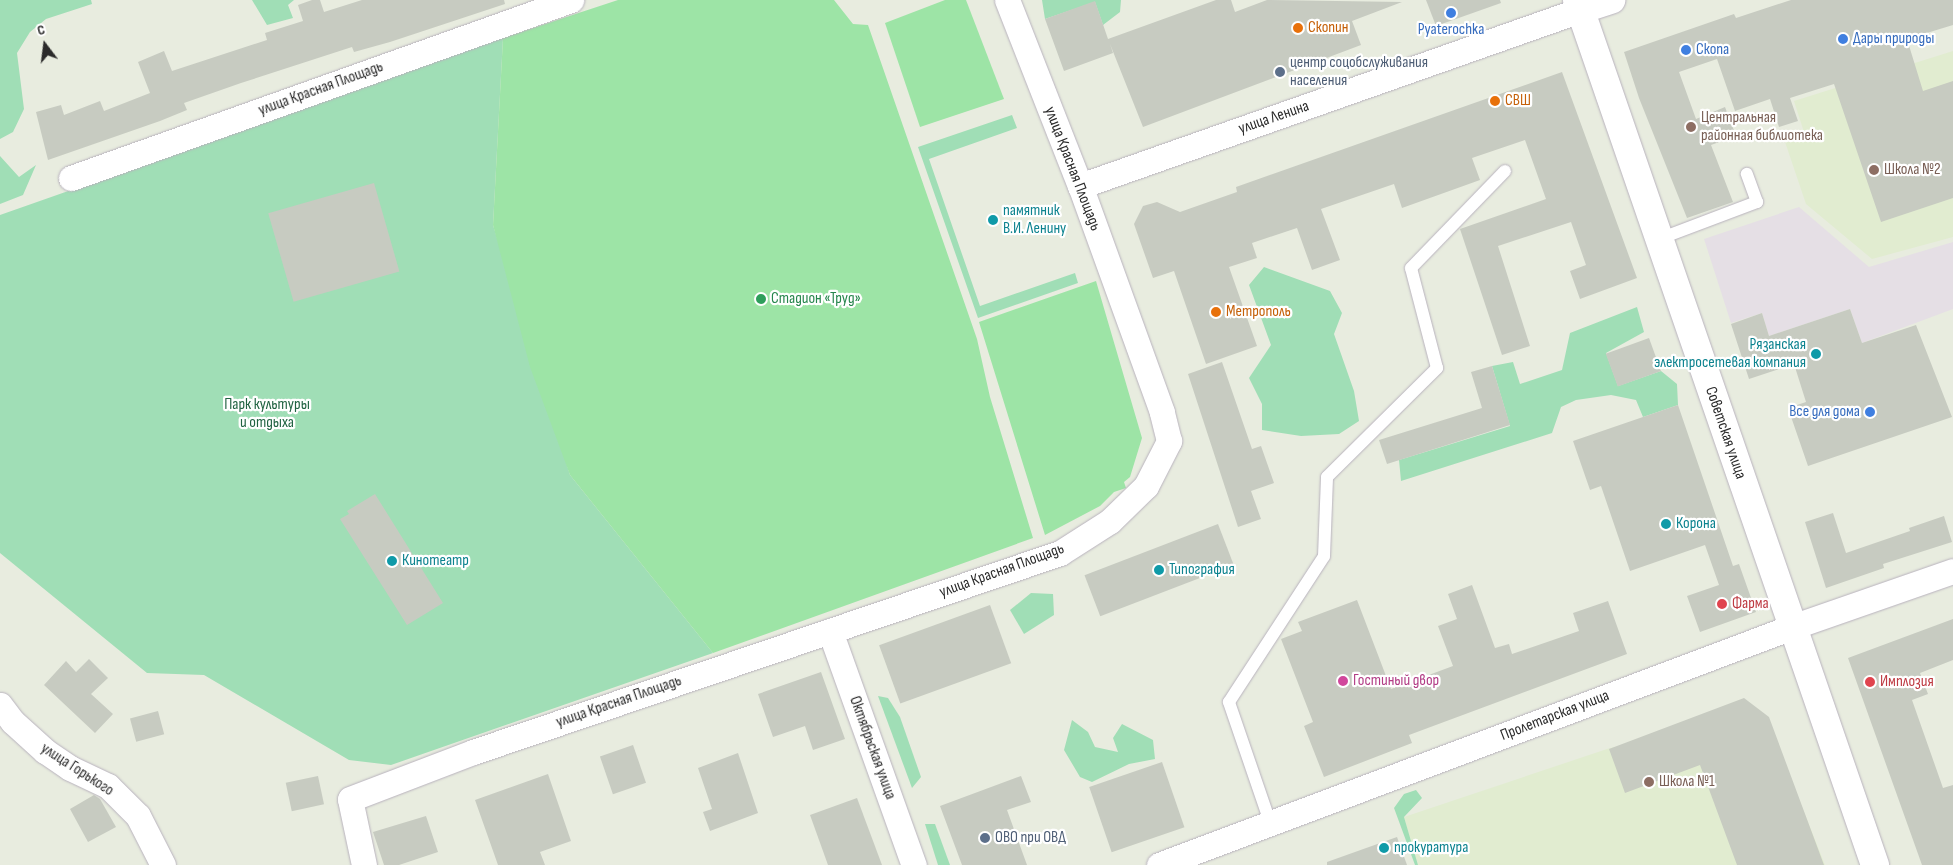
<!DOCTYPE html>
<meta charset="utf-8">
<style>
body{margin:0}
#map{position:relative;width:1953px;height:865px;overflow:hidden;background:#e8ecdf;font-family:"Sofia Sans Condensed",sans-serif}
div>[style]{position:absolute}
.industrial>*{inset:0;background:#e5dfe5}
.education>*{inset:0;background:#e1ecd0}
.green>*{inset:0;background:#a0deb6}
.pitch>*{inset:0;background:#9de4a6}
.building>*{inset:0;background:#c7cbc1;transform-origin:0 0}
.roads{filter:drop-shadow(0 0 1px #b8b2bd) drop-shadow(0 0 1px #b8b2bd)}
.service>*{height:12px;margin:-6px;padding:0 6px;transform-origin:6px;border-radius:6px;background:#fff}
.minor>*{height:25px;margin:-12.5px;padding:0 12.5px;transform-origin:12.5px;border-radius:12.5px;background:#fff}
.tertiary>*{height:28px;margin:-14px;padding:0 14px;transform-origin:14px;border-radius:14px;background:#fff}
.dots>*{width:14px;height:14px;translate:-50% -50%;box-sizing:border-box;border:2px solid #fff;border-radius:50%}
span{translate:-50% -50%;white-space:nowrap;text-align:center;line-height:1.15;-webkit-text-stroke:4.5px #fff;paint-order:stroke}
.food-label{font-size:16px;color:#c56008}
.left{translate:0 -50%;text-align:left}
.shop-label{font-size:16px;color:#366cbe}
.right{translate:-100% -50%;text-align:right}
.service-label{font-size:16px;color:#4e5e75}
.street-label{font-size:16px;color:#2b2b2b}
.education-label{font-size:16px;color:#785e54}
.culture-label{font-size:16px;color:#0d838f}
.leisure-label{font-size:16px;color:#27864d}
.park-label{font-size:16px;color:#216342}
.health-label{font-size:16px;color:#be3a42}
.hotel-label{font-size:16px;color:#b23c85}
.north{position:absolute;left:20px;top:20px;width:50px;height:50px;-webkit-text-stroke:4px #fff;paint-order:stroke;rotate:345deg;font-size:14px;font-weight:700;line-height:20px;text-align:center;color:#2b2b2b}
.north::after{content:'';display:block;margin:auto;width:18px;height:22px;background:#2b2b2b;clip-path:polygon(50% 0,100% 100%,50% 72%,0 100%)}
</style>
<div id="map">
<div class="industrial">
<i style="clip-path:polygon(1799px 207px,1869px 267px,1953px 242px,1953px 309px,1862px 343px,1850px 309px,1769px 336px,1762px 313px,1731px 323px,1704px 239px)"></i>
</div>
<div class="education">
<i style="clip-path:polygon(1953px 51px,1953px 237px,1872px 259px,1806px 204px,1783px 136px,1803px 129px,1794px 101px)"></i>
<i style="clip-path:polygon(1767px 719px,1825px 865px,1418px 865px,1404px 817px,1610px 748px)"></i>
</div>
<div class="green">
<i style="clip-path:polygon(0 0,91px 0,92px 4px,46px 19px,30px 32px,17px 53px,24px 109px,13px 132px,0 139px)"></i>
<i style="clip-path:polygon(252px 0,294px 0,288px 5px,293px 18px,267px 25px)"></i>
<i style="clip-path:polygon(1042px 0,1121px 0,1120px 12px,1103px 25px,1095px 2px,1045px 19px)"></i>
<i style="clip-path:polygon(503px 38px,493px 225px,570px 475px,713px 653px,391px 765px,349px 760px,204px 675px,147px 673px,0 553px,0 215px)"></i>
<i style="clip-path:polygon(1012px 115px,1017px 128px,929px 159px,980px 306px,1075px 273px,1078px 283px,978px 318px,918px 147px)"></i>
<i style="clip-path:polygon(0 156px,19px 177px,36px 165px,23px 195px,0 204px)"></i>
<i style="clip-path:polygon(1264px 267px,1330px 291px,1342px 313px,1334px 334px,1354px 391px,1359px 421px,1339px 434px,1301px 436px,1262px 430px,1262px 404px,1249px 378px,1271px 345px,1249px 285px)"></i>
<i style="clip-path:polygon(1637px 307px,1644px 332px,1606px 353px,1618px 386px,1661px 371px,1677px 384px,1678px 405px,1643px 417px,1636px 400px,1611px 395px,1576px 400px,1561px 407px,1552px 433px,1401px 481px,1399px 460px,1510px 426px,1492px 366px,1513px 362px,1520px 384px,1562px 370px,1570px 333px)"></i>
<i style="clip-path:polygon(1031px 593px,1053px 594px,1054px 615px,1024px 634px,1010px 610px)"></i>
<i style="clip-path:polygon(878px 696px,888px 698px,900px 717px,921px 777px,912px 788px)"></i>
<i style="clip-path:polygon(1072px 720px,1088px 732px,1095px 747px,1118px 752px,1113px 738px,1122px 724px,1153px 740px,1155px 759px,1129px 764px,1092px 782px,1080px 777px,1064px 750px)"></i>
<i style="clip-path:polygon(1416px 790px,1422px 798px,1404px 817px,1418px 865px,1415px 865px,1394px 808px,1404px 794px)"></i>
<i style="clip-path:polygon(925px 824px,935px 824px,950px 865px,938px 865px)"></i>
</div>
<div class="pitch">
<i style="clip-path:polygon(618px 0,834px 0,853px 24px,868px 25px,977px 339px,990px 397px,1033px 538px,713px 653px,570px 475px,530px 367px,493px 225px,503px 38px)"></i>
<i style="clip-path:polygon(945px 0,966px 0,1004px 99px,920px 127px,885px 23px)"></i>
<i style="clip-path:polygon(1096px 281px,1142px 438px,1130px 477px,1124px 482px,1126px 488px,1114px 492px,1100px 506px,1045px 535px,979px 322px)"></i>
</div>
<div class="building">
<i style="clip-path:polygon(312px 0,320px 0,324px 12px,362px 0,504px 0,505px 4px,390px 42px,354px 52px,352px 47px,241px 83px,184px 103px,187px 110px,160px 121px,48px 160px,36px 112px,61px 105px,64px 115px,100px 101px,104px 111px,150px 93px,138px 62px,164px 51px,172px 71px,267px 40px,265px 33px,303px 21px,298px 5px)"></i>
<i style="clip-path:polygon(1216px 0,1231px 0,1235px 12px,1267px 0,1402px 2px,1352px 21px,1361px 45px,1143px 127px,1110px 44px,1113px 53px,1064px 71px,1045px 19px,1095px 1px,1108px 39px)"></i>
<i style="clip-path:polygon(1426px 0,1500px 0,1501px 3px,1436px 26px)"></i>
<i style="clip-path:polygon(1791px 0,1953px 0,1953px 25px,1907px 39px,1923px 91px,1953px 81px,1953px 198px,1881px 222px,1834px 84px,1790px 98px,1798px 121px,1779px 127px,1770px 99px,1735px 111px,1717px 59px,1679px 72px,1696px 119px,1725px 107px,1736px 136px,1711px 145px,1733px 202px,1687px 218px,1639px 98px,1624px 52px,1734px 14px,1736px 18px)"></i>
<i style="clip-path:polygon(1562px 72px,1637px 278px,1580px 299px,1570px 271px,1586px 265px,1571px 222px,1498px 246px,1530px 346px,1502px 355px,1460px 229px,1546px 199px,1525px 140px,1472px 158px,1480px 180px,1402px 208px,1394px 184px,1321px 209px,1340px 260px,1312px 270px,1297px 228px,1252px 243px,1257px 258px,1229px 267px,1257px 346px,1206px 364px,1174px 271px,1153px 278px,1134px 224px,1143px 206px,1157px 202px,1180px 212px,1237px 192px,1236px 187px)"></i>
<i style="left:374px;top:183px;width:92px;height:110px;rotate:74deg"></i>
<i style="clip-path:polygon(1850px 309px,1862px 343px,1916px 325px,1952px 417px,1808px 466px,1788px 408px,1806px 402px,1794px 364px,1749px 379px,1731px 324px,1762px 313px,1769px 336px)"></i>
<i style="left:1649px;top:338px;width:35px;height:46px;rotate:70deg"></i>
<i style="clip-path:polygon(1222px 362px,1252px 449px,1261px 446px,1274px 483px,1251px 491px,1261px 519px,1238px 527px,1188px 374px)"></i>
<i style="clip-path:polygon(1492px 366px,1510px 425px,1387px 464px,1379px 440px,1482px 408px,1471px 372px)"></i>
<i style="clip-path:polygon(1678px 405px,1733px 566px,1739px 564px,1756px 612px,1700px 632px,1687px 596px,1719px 585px,1705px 545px,1630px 571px,1601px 486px,1590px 490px,1573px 441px)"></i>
<i style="clip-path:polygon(375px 494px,443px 603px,407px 625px,340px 519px,349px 514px,347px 511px)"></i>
<i style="clip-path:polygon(1833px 513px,1846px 553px,1910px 531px,1909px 528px,1944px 516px,1952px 542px,1883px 564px,1884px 568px,1826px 588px,1805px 522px)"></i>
<i style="left:1218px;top:524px;width:44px;height:143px;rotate:69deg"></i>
<i style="clip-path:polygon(1472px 585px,1495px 648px,1509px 644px,1512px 654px,1579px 631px,1573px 613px,1608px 601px,1627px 654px,1409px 735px,1412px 743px,1324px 777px,1304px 726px,1313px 722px,1281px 639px,1302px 631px,1298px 622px,1357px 600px,1391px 689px,1453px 666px,1438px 626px,1457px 619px,1448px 594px)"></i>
<i style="left:990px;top:605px;width:62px;height:118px;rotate:70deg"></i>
<i style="clip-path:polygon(1953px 619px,1953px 660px,1920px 673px,1928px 694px,1912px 700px,1943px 788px,1953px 785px,1953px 865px,1922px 865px,1848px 658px)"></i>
<i style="clip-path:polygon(89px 659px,108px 678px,91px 694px,113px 714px,95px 733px,44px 685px,66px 661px,76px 672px)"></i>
<i style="clip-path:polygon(821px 672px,845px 739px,813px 750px,805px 726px,773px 737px,758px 694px)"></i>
<i style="clip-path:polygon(1744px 698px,1769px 717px,1824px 865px,1737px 865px,1700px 765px,1625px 793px,1609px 749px)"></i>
<i style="left:158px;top:711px;width:24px;height:29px;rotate:75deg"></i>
<i style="left:633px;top:745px;width:40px;height:35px;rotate:71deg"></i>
<i style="clip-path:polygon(738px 753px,758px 813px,710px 831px,703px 812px,712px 809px,698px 768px)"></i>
<i style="left:1162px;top:762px;width:69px;height:77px;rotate:71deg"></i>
<i style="clip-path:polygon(548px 774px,571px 841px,540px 852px,545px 865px,498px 865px,475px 800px)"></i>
<i style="left:318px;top:776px;width:29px;height:33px;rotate:78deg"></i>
<i style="clip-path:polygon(1021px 776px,1031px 802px,1007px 810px,1027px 865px,962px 865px,940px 806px)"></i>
<i style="clip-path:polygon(94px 795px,100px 799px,116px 827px,88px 842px,70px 809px)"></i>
<i style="clip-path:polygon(857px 798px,882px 865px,828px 865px,810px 815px)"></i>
<i style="clip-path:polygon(426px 816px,438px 852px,399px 865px,384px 865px,373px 832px)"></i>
<i style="clip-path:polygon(1397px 837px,1407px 865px,1327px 865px,1327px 862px)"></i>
</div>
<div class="roads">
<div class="service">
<i style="left:1659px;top:239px;width:105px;rotate:-20.7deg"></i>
<i style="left:1757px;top:202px;width:30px;rotate:-110deg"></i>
<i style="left:1270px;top:822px;width:127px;rotate:-108.9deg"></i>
<i style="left:1229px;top:702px;width:174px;rotate:-56.9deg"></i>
<i style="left:1324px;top:556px;width:79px;rotate:-87.8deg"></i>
<i style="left:1327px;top:477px;width:155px;rotate:-44.7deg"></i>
<i style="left:1437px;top:368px;width:103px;rotate:-104.6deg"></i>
<i style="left:1411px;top:268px;width:135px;rotate:-45.9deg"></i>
</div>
<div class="minor">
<i style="left:71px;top:178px;width:531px;rotate:-19.6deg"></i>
<i style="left:1080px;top:186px;width:530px;rotate:-19.39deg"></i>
<i style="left:830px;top:631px;width:249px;rotate:70.3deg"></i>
<i style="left:0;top:705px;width:21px;rotate:53deg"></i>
<i style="left:13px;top:722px;width:43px;rotate:42.2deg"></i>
<i style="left:45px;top:751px;width:30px;rotate:34deg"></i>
<i style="left:70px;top:768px;width:42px;rotate:25.3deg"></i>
<i style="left:108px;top:786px;width:42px;rotate:45deg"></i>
<i style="left:138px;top:816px;width:55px;rotate:63deg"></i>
<i style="left:364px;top:865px;width:67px;rotate:-102deg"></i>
<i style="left:350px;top:799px;width:132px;rotate:-20.9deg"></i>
<i style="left:473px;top:752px;width:620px;rotate:-18.73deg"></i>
<i style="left:1060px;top:553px;width:59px;rotate:-32.6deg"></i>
<i style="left:1110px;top:521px;width:50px;rotate:-44.2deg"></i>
<i style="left:1146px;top:486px;width:51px;rotate:-62.9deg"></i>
<i style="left:1169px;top:441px;width:30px;rotate:-104deg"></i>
<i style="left:1162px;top:412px;width:240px;rotate:-109.9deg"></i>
<i style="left:1080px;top:186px;width:200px;rotate:-111.4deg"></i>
<i style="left:1159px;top:865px;width:676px;rotate:-20.61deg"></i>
<i style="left:1792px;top:627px;width:170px;rotate:-19.2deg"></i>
</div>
<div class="tertiary">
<i style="left:1577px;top:0;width:915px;rotate:70.99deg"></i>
<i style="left:1580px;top:10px;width:33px;rotate:-18deg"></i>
</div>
</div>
<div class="dots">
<i style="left:1451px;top:13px;background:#3f7fe0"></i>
<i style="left:1298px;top:28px;background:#e8710a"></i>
<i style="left:1843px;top:39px;background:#3f7fe0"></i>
<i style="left:1686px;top:50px;background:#3f7fe0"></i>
<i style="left:1280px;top:72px;background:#5c6f8a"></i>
<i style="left:1495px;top:101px;background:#e8710a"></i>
<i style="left:1691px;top:127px;background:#8d6e63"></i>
<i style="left:1874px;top:170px;background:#8d6e63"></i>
<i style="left:993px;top:220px;background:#0f9aa8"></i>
<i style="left:761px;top:299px;background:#2e9e5b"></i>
<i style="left:1216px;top:312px;background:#e8710a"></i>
<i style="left:1816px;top:354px;background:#0f9aa8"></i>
<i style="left:1870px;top:412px;background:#3f7fe0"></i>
<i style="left:1666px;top:524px;background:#0f9aa8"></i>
<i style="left:392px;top:561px;background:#0f9aa8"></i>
<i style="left:1159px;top:570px;background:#0f9aa8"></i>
<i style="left:1722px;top:604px;background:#e0444e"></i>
<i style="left:1343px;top:681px;background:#d1479c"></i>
<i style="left:1870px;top:682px;background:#e0444e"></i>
<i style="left:1649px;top:782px;background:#8d6e63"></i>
<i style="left:985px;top:838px;background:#5c6f8a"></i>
<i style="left:1384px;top:848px;background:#0f9aa8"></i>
</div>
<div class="food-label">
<span class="left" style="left:1308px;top:28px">Скопин</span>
<span class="left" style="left:1505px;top:101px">СВШ</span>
<span class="left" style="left:1226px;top:312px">Метрополь</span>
</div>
<div class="shop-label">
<span style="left:1451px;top:30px">Pyaterochka</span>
<span class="left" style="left:1853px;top:39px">Дары природы</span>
<span class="left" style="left:1696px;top:50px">Скопа</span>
<span class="right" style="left:1860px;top:412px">Все для дома</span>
</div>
<div class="service-label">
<span class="left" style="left:1290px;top:72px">центр соцобслуживания<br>населения</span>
<span class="left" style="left:995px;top:838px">ОВО при ОВД</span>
</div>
<div class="street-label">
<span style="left:321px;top:89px;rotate:-20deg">улица Красная Площадь</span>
<span style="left:1274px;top:118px;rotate:-19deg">улица Ленина</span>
<span style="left:1072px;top:169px;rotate:69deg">улица Красная Площадь</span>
<span style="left:1725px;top:433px;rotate:71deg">Советская улица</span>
<span style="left:1002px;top:571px;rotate:-20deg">улица Красная Площадь</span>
<span style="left:619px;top:702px;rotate:-19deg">улица Красная Площадь</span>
<span style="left:1555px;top:716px;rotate:-21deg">Пролетарская улица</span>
<span style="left:872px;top:748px;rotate:70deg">Октябрьская улица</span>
<span style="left:77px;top:770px;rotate:33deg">улица Горького</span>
</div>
<div class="education-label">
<span class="left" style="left:1701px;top:127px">Центральная<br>районная библиотека</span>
<span class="left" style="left:1884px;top:170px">Школа №2</span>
<span class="left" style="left:1659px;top:782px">Школа №1</span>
</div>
<div class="culture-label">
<span class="left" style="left:1003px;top:220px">памятник<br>В.И. Ленину</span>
<span class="right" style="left:1806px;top:354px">Рязанская<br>электросетевая компания</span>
<span class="left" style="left:1676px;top:524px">Корона</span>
<span class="left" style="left:402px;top:561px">Кинотеатр</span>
<span class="left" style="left:1169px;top:570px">Типография</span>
<span class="left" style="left:1394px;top:848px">прокуратура</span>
</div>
<div class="leisure-label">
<span class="left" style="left:771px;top:299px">Стадион «Труд»</span>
</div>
<div class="park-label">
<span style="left:267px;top:414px">Парк культуры<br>и отдыха</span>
</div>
<div class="health-label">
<span class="left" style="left:1732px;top:604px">Фарма</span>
<span class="left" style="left:1880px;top:682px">Имплозия</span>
</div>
<div class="hotel-label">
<span class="left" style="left:1353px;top:681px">Гостиный двор</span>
</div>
<div class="north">С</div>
</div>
